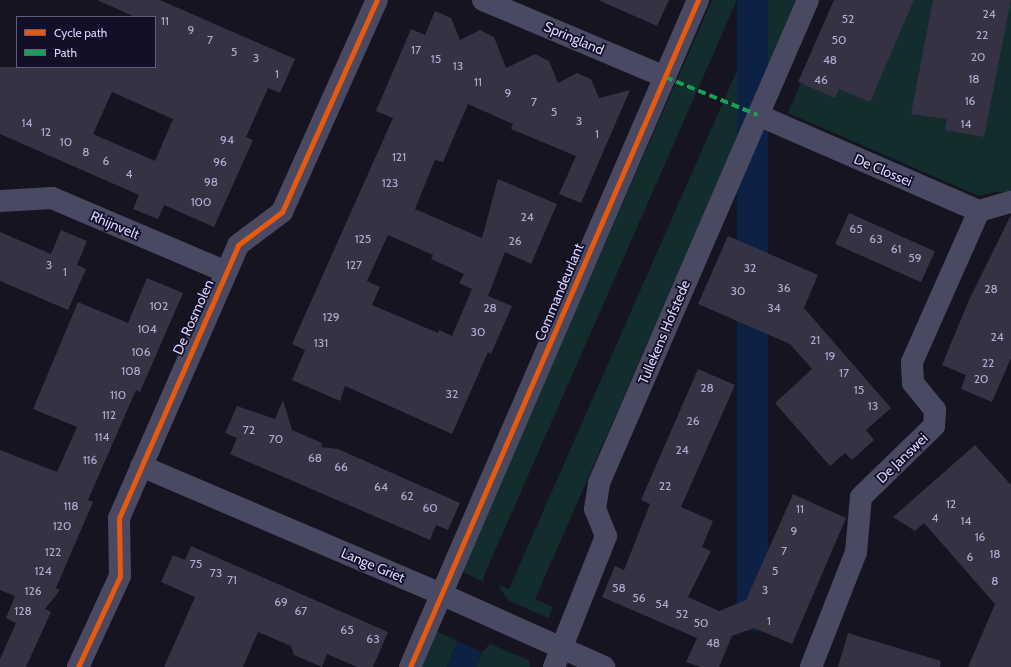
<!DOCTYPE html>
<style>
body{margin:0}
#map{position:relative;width:1011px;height:667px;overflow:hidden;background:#161421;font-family:Cabin,sans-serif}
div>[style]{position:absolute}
.green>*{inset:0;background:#132c2d}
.water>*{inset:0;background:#0d2144;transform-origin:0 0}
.building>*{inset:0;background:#343243;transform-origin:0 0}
.minor>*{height:22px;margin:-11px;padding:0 11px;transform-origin:11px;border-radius:11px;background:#4a4962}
.quiet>*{height:4px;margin-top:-2px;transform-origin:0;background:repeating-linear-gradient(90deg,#1a9f57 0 8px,transparent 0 12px)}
.cycleway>*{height:5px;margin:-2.5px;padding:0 2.5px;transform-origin:2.5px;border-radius:2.5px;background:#e8590c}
span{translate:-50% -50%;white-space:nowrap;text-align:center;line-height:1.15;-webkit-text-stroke:3.5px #130f26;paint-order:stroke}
.number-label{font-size:12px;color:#b0acd0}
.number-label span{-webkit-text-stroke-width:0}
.street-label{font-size:14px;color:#d9d4ff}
.legend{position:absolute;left:16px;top:16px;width:140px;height:52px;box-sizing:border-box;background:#130f26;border:1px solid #625e7d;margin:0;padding:5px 7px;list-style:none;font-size:12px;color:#d9d4ff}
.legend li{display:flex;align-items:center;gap:8px;height:20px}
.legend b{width:20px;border:1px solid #625e7d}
</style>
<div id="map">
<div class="green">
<i style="clip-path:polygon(712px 0,737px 0,483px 578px,484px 582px,461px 571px)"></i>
<i style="clip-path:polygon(768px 0,798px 0,535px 599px,553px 607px,548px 618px,508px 600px,498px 585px,509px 589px)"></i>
<i style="clip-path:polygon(836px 0,1011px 0,1011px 193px,995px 192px,979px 196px,788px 113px)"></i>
<i style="clip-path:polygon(436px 631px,458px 641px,447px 667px,421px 667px)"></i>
<i style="clip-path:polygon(490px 644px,529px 660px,530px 667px,476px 667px,482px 652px)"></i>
</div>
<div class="water">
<i style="left:737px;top:0;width:31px;height:631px"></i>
<i style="clip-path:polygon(458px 641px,482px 652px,476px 667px,447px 667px)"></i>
</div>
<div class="building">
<i style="clip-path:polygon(evenodd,97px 0,160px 0,295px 59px,280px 93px,268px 88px,246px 137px,253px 140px,214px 227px,164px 205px,158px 219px,133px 209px,139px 195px,0 134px,0 67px,155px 67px,155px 17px,135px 17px,97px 0,112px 92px,173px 119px,155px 161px,93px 134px,112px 92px)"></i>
<i style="clip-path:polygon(598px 0,669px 0,657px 26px)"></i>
<i style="clip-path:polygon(834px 0,914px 0,870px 102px,839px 89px,835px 98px,798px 82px)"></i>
<i style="clip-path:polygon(933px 0,1011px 0,984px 137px,945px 130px,947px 119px,911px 114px)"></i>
<i style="clip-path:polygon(evenodd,435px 11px,451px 18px,460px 40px,480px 30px,494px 37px,506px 68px,535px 54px,549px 61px,558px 83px,577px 73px,591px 79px,599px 98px,630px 90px,581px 203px,559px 194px,576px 156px,511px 129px,513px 124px,468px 104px,443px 162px,435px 160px,415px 209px,482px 238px,498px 179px,557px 204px,531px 264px,505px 252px,488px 296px,512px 306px,491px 354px,488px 352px,452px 434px,345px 386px,340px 401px,292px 380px,305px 350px,292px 344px,393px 118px,376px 111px,411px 29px,425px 35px,435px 11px,388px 235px,433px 255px,431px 259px,464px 274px,459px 283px,472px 289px,452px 336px,439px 330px,438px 333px,372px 305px,380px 287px,367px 281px,388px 235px)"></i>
<i style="left:849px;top:213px;width:94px;height:34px;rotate:24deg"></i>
<i style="clip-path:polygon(1011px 215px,1011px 358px,992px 402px,961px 389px,966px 375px,942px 365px,969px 300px)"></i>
<i style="clip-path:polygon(61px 230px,87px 241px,77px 265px,86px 269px,68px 310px,0 281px,0 232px,51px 254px)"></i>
<i style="clip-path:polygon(728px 236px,818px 275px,804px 308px,891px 408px,866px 430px,874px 440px,852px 460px,845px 453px,830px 466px,775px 403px,812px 369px,790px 344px,698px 304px)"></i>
<i style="clip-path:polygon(147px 278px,183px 293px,140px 392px,136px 390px,88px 500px,93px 502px,56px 588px,60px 590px,45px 609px,51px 612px,26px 667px,0 667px,0 659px,16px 623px,6px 618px,15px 596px,0 590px,0 450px,57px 472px,77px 427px,33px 409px,78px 302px,128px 323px)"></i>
<i style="clip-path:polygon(698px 369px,735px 385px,681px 507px,713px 521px,702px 547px,711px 551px,688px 597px,719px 611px,746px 600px,793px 494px,846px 518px,792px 644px,754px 628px,732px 636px,719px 667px,700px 667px,686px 662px,697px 638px,602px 597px,615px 566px,624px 570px,650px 504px,641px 500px)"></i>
<i style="clip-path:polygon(283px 400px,292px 430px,322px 443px,321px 447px,338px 449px,460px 503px,448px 530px,436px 525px,430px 540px,230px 454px,237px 438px,225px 433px,237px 406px,275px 419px)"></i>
<i style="clip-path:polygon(975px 445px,1011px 485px,1011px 667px,968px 667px,995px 604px,924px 523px,915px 531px,893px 517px)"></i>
<i style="clip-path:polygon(191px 546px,388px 632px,373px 667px,357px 667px,327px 654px,322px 667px,294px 655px,291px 646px,258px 632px,243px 667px,164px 667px,195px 597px,161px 582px,173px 555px,185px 560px)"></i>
<i style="clip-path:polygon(848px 633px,941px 661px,940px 667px,838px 667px)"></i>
</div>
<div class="minor">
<i style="left:483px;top:0;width:198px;rotate:22.9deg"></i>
<i style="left:758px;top:115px;width:241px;rotate:23.5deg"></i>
<i style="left:979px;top:211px;width:33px;rotate:-16deg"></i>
<i style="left:0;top:201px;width:52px;rotate:-3.3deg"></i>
<i style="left:52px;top:198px;width:189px;rotate:23deg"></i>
<i style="left:141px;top:466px;width:326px;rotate:23.1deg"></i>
<i style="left:441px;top:594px;width:179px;rotate:24.1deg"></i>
<i style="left:78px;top:667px;width:100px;rotate:-65.2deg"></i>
<i style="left:120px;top:576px;width:58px;rotate:-91deg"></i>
<i style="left:119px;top:518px;width:298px;rotate:-66.4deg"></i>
<i style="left:238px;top:245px;width:55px;rotate:-36.9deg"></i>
<i style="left:282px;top:212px;width:232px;rotate:-65.9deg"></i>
<i style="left:410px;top:667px;width:727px;rotate:-66.65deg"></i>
<i style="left:554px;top:667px;width:141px;rotate:-68.3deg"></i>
<i style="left:606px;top:536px;width:29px;rotate:-112deg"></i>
<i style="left:595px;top:509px;width:26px;rotate:-81deg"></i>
<i style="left:599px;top:483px;width:526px;rotate:-66.6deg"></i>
<i style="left:811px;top:667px;width:123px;rotate:-68.6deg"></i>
<i style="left:856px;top:552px;width:55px;rotate:-84.8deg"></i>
<i style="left:861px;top:497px;width:102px;rotate:-44.2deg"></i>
<i style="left:934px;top:426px;width:16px;rotate:-86deg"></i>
<i style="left:935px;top:410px;width:35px;rotate:-129deg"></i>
<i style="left:913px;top:383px;width:21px;rotate:-93deg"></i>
<i style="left:912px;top:362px;width:165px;rotate:-66.1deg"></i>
</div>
<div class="quiet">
<i style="left:665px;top:77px;width:100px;rotate:22.2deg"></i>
</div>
<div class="cycleway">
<i style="left:78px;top:667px;width:100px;rotate:-65.2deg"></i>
<i style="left:120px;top:576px;width:58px;rotate:-91deg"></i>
<i style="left:119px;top:518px;width:298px;rotate:-66.4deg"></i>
<i style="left:238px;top:245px;width:55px;rotate:-36.9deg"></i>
<i style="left:282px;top:212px;width:232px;rotate:-65.9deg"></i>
<i style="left:410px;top:667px;width:727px;rotate:-66.65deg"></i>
</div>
<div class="number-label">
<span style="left:989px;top:14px">24</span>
<span style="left:848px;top:19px">52</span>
<span style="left:165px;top:21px">11</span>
<span style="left:191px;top:30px">9</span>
<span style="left:982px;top:35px">22</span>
<span style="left:210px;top:40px">7</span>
<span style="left:839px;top:40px">50</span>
<span style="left:416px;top:50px">17</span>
<span style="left:234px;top:52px">5</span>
<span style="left:978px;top:57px">20</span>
<span style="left:256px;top:58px">3</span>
<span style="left:436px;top:59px">15</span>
<span style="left:830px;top:60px">48</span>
<span style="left:458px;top:66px">13</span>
<span style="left:277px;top:74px">1</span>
<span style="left:974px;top:79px">18</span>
<span style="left:821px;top:80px">46</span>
<span style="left:478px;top:82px">11</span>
<span style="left:508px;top:93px">9</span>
<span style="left:970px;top:101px">16</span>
<span style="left:534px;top:102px">7</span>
<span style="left:554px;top:112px">5</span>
<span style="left:579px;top:121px">3</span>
<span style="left:27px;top:123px">14</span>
<span style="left:966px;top:124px">14</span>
<span style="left:46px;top:132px">12</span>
<span style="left:597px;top:134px">1</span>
<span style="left:227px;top:140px">94</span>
<span style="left:66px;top:142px">10</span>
<span style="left:86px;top:152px">8</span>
<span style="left:399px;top:157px">121</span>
<span style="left:106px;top:161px">6</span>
<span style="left:220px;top:162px">96</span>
<span style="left:129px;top:174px">4</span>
<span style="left:211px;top:182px">98</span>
<span style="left:390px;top:183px">123</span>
<span style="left:201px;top:202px">100</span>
<span style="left:527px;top:217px">24</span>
<span style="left:856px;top:229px">65</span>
<span style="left:363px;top:239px">125</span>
<span style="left:876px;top:239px">63</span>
<span style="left:515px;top:241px">26</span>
<span style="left:896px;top:249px">61</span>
<span style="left:915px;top:258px">59</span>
<span style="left:49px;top:265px">3</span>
<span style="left:354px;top:265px">127</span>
<span style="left:750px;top:268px">32</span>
<span style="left:65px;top:272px">1</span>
<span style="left:784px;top:288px">36</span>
<span style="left:991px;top:289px">28</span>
<span style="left:738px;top:291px">30</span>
<span style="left:159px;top:306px">102</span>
<span style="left:490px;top:308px">28</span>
<span style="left:774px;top:308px">34</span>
<span style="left:331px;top:317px">129</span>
<span style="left:147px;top:329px">104</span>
<span style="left:478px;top:332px">30</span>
<span style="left:997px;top:337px">24</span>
<span style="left:815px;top:340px">21</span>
<span style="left:321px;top:343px">131</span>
<span style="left:141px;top:352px">106</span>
<span style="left:830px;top:356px">19</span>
<span style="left:988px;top:363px">22</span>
<span style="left:131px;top:371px">108</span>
<span style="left:844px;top:373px">17</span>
<span style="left:981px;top:379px">20</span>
<span style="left:707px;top:388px">28</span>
<span style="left:859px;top:390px">15</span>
<span style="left:452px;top:394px">32</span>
<span style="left:118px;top:395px">110</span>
<span style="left:873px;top:406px">13</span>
<span style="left:109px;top:415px">112</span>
<span style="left:693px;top:421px">26</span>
<span style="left:249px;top:430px">72</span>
<span style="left:102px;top:437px">114</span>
<span style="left:276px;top:439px">70</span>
<span style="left:682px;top:450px">24</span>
<span style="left:315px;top:458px">68</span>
<span style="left:90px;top:460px">116</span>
<span style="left:341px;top:467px">66</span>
<span style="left:665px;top:486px">22</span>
<span style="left:381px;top:487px">64</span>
<span style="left:407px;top:496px">62</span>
<span style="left:951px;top:504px">12</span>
<span style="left:71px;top:506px">118</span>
<span style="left:430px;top:508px">60</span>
<span style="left:800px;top:509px">11</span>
<span style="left:935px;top:518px">4</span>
<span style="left:966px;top:521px">14</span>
<span style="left:62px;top:526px">120</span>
<span style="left:794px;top:531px">9</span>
<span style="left:980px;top:537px">16</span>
<span style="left:784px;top:551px">7</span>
<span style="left:53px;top:552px">122</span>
<span style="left:995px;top:554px">18</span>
<span style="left:970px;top:557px">6</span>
<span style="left:196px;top:564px">75</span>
<span style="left:43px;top:571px">124</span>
<span style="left:775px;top:571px">5</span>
<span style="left:216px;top:573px">73</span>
<span style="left:232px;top:580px">71</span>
<span style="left:995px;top:581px">8</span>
<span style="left:619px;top:588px">58</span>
<span style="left:765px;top:590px">3</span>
<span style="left:33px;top:591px">126</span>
<span style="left:639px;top:598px">56</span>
<span style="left:281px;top:602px">69</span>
<span style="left:662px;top:604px">54</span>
<span style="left:23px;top:611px">128</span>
<span style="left:301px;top:611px">67</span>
<span style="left:682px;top:614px">52</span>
<span style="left:769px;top:621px">1</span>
<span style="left:701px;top:623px">50</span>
<span style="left:347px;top:630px">65</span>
<span style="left:373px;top:639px">63</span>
<span style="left:713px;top:643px">48</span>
</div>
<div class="street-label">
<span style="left:574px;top:38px;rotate:23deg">Springland</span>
<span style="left:883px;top:170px;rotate:23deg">De Clossei</span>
<span style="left:115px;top:225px;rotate:23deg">Rhijnvelt</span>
<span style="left:559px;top:292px;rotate:-67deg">Commandeurlant</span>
<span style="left:193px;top:317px;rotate:-66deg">De Rosmolen</span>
<span style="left:664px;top:332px;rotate:-67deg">Tullekens Hofstede</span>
<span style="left:902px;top:458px;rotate:-44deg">De Janswei</span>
<span style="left:373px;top:565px;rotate:23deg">Lange Griet</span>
</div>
<ul class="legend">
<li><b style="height:5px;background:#e8590c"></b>Cycle path</li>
<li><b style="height:5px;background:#1a9f57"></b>Path</li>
</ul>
</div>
